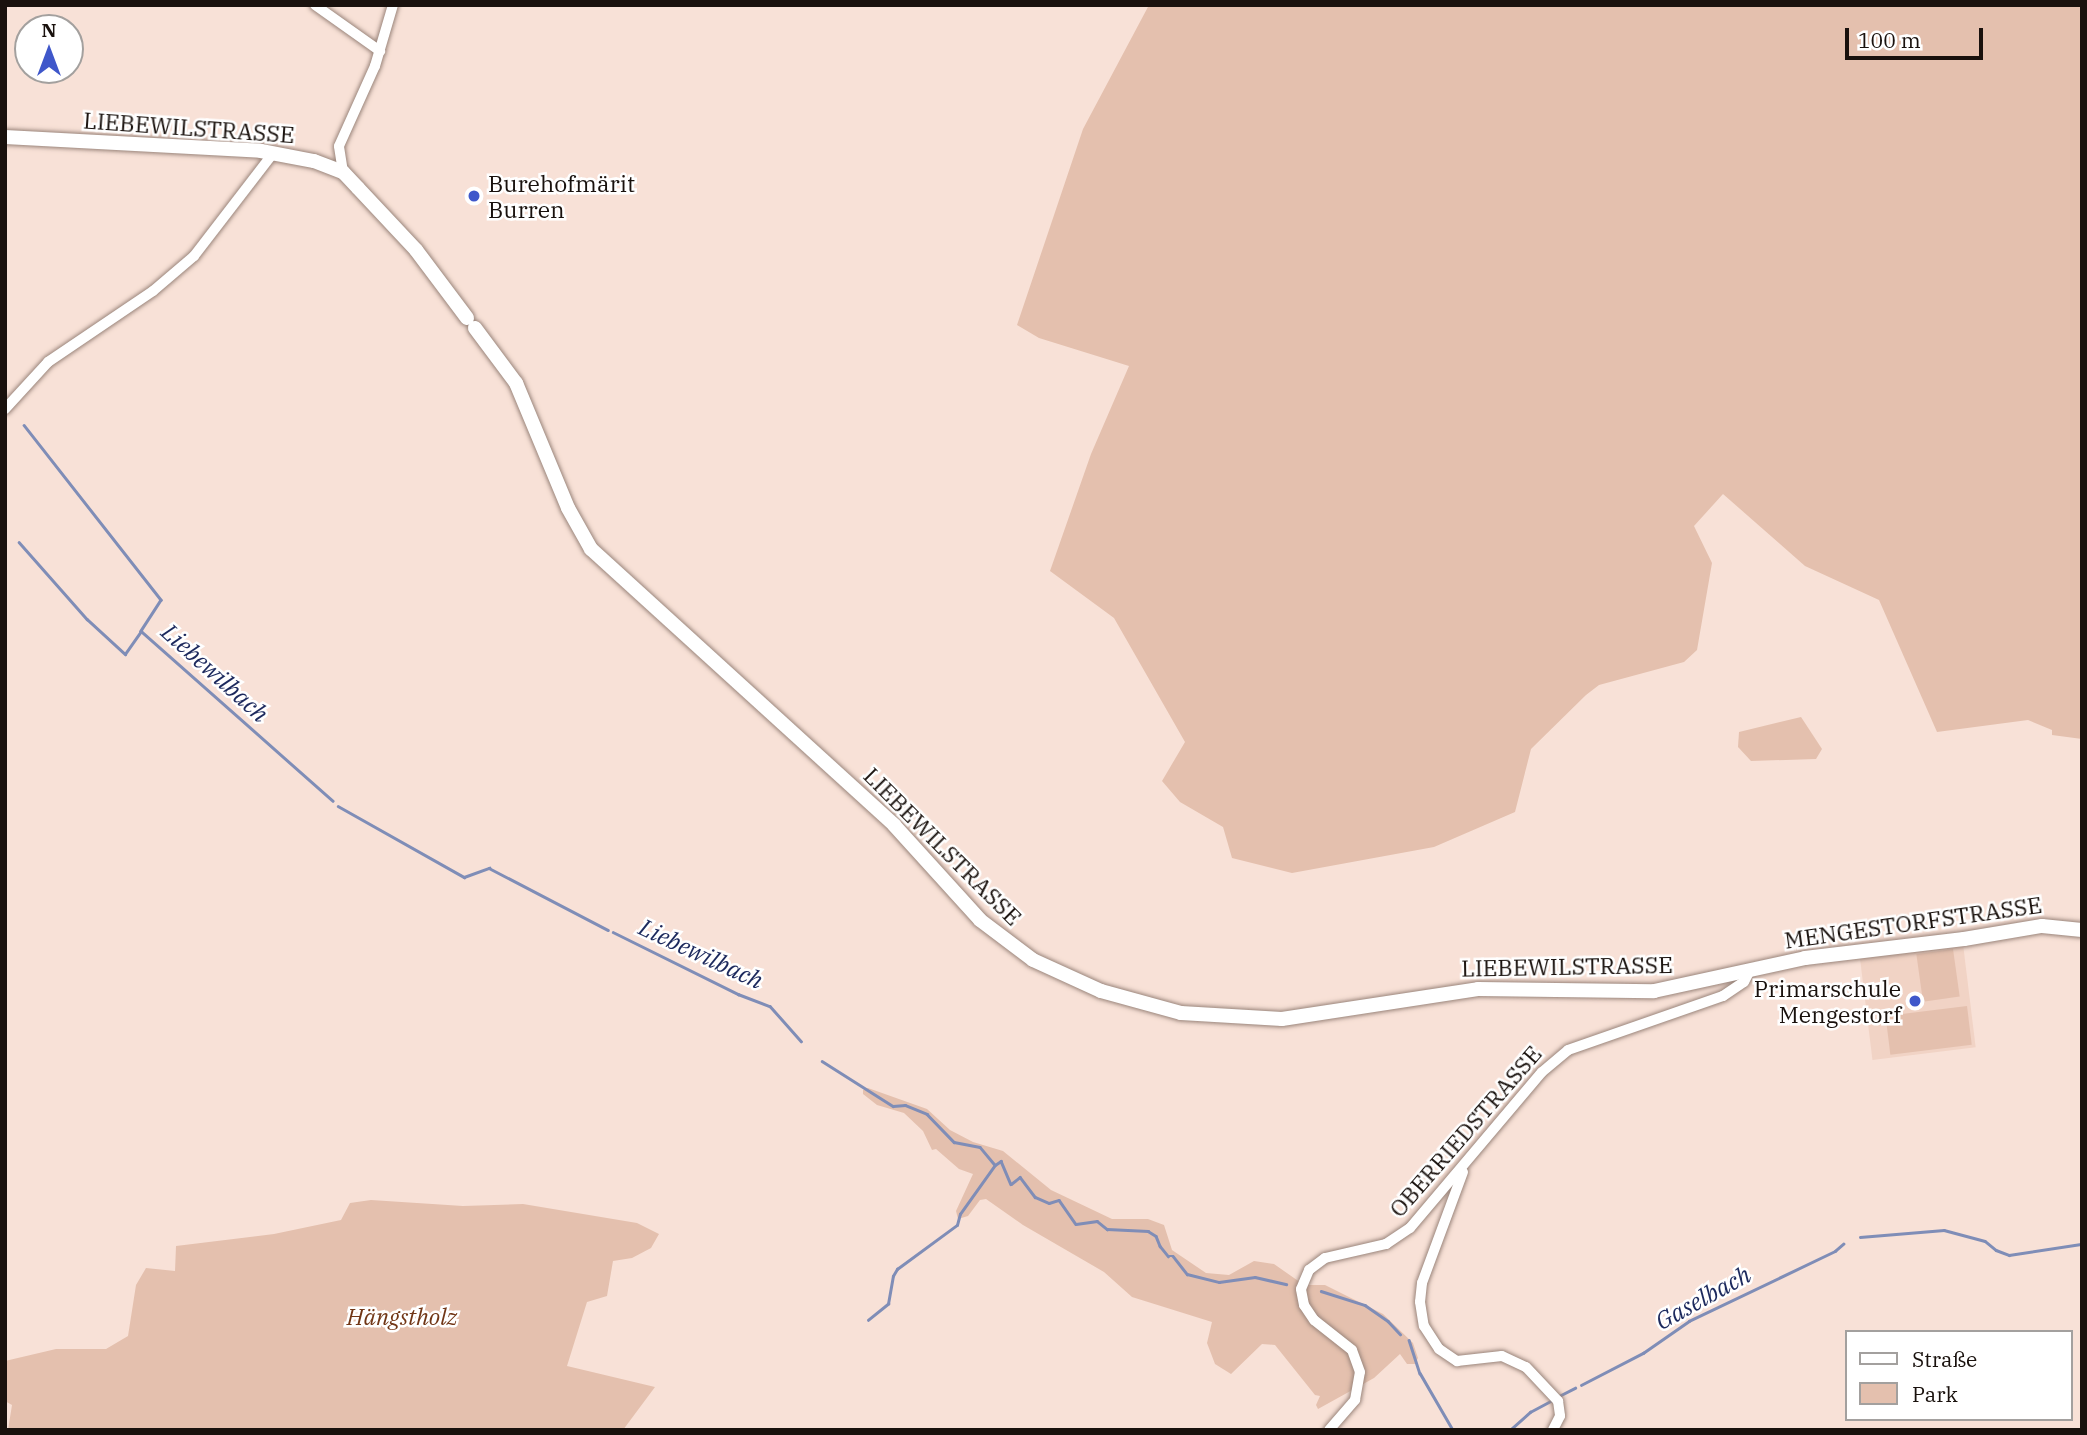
<!DOCTYPE html>
<meta charset="utf-8">
<style>
body{margin:0}
#map{position:relative;width:2087px;height:1435px;overflow:hidden;background:#f8e1d7;font-family:"IBM Plex Serif",serif}
div>[style]{position:absolute}
.built>*{inset:0;background:#f1d3c5;transform-origin:0 0}
.green>*{inset:0;background:#e4c0ae;transform-origin:0 0}
.stream>*{height:2.5px;margin:-1.25px;padding:0 1.25px;transform-origin:1.25px;border-radius:1.25px;background:#7f8db7}
.roads{filter:drop-shadow(0 0 2px #9a857b) drop-shadow(0 0 2px #9a857b)}
.street>*{height:10px;margin:-5px;padding:0 5px;transform-origin:5px;border-radius:5px;background:#fff}
.secondary>*{height:14px;margin:-7px;padding:0 7px;transform-origin:7px;border-radius:7px;background:#fff}
.dots>*{width:19px;height:19px;translate:-50% -50%;box-sizing:border-box;border:4px solid #fff;border-radius:50%}
span{translate:-50% -50%;white-space:nowrap;text-align:center;line-height:1.15;-webkit-text-stroke:5px #fff;paint-order:stroke}
.street-label{font-size:23px;color:#19110d}
.poi-label{font-size:23px;color:#19110d}
.left{translate:0 -50%;text-align:left}
.right{translate:-100% -50%;text-align:right}
.park-label{font-size:23px;color:#713616;font-style:italic}
.water-label{font-size:24px;color:#1c295d;font-style:italic}
.frame{position:absolute;inset:0;border:7px solid #19110d;pointer-events:none}
.legend{position:absolute;left:1845px;top:1330px;width:228px;height:91px;box-sizing:border-box;background:#fff;border:2px solid #a3a09e;margin:0;padding:9px 12px;list-style:none;font-size:21px;color:#19110d}
.legend li{display:flex;align-items:center;gap:14px;height:35px}
.legend b{width:35px;border:2px solid #a3a09e}
.north{position:absolute;left:14px;top:14px;width:70px;height:70px;box-sizing:border-box;background:#fff;border:2px solid #a3a09e;border-radius:50%;rotate:0deg;font-size:19px;font-weight:700;line-height:28px;text-align:center;color:#19110d}
.north::after{content:'';display:block;margin:auto;width:24px;height:32px;background:#3f57ca;clip-path:polygon(50% 0,100% 100%,50% 72%,0 100%)}
.scale{position:absolute;left:1845px;top:28px;width:138px;height:32px;box-sizing:border-box;border:4px solid #19110d;border-top:0;padding-left:9px;font-size:21px;line-height:24px;white-space:nowrap;color:#19110d;-webkit-text-stroke:5px #fff;paint-order:stroke}
</style>
<div id="map">
<div class="built">
<i style="left:1963px;top:944px;width:104px;height:104px;rotate:83deg"></i>
</div>
<div class="green">
<i style="clip-path:polygon(1149px 5px,2082px 5px,2082px 739px,2052px 735px,2052px 730px,2028px 720px,1937px 732px,1879px 600px,1805px 566px,1723px 494px,1694px 526px,1712px 563px,1697px 650px,1684px 662px,1599px 685px,1586px 695px,1531px 749px,1515px 812px,1434px 847px,1292px 873px,1232px 858px,1223px 827px,1180px 802px,1162px 781px,1185px 742px,1114px 618px,1050px 571px,1091px 454px,1129px 366px,1039px 338px,1017px 325px,1083px 129px)"></i>
<i style="clip-path:polygon(1801px 717px,1822px 749px,1816px 759px,1751px 761px,1738px 747px,1739px 732px)"></i>
<i style="left:1953px;top:949px;width:48px;height:37px;rotate:82deg"></i>
<i style="left:1967px;top:1006px;width:39px;height:82px;rotate:83deg"></i>
<i style="clip-path:polygon(868px 1088px,927px 1109px,950px 1130px,973px 1142px,1003px 1151px,1051px 1190px,1112px 1219px,1148px 1219px,1164px 1225px,1172px 1250px,1206px 1273px,1229px 1275px,1254px 1261px,1274px 1264px,1304px 1285px,1325px 1285px,1383px 1314px,1413px 1343px,1418px 1358px,1415px 1364px,1407px 1364px,1400px 1354px,1374px 1378px,1318px 1409px,1316px 1405px,1320px 1396px,1315px 1395px,1275px 1345px,1262px 1344px,1231px 1374px,1215px 1364px,1207px 1343px,1212px 1322px,1132px 1297px,1104px 1272px,1023px 1225px,986px 1199px,980px 1200px,968px 1216px,958px 1219px,956px 1211px,973px 1174px,959px 1169px,936px 1149px,932px 1150px,923px 1131px,904px 1113px,877px 1105px,863px 1094px,863px 1090px)"></i>
<i style="clip-path:polygon(371px 1200px,463px 1206px,523px 1204px,637px 1223px,659px 1234px,651px 1248px,632px 1258px,613px 1261px,607px 1296px,587px 1302px,567px 1366px,655px 1387px,623px 1430px,8px 1430px,12px 1405px,5px 1401px,5px 1361px,56px 1349px,106px 1349px,128px 1336px,136px 1285px,146px 1268px,175px 1271px,176px 1246px,274px 1234px,341px 1220px,350px 1203px)"></i>
</div>
<div class="stream">
<i style="left:24px;top:425px;width:222px;rotate:51.9deg"></i>
<i style="left:161px;top:600px;width:37px;rotate:123deg"></i>
<i style="left:141px;top:631px;width:256px;rotate:41.5deg"></i>
<i style="left:19px;top:542px;width:103px;rotate:48.6deg"></i>
<i style="left:87px;top:619px;width:52px;rotate:42.6deg"></i>
<i style="left:125px;top:654px;width:28px;rotate:-55deg"></i>
<i style="left:338px;top:806px;width:145px;rotate:29.4deg"></i>
<i style="left:464px;top:877px;width:27px;rotate:-20deg"></i>
<i style="left:489px;top:868px;width:134px;rotate:27.5deg"></i>
<i style="left:613px;top:932px;width:140px;rotate:26.4deg"></i>
<i style="left:738px;top:994px;width:34px;rotate:21deg"></i>
<i style="left:770px;top:1006px;width:47px;rotate:48.5deg"></i>
<i style="left:822px;top:1061px;width:84px;rotate:32.4deg"></i>
<i style="left:893px;top:1106px;width:12px;rotate:-5deg"></i>
<i style="left:905px;top:1105px;width:24px;rotate:22deg"></i>
<i style="left:927px;top:1114px;width:39px;rotate:46deg"></i>
<i style="left:954px;top:1142px;width:26px;rotate:11deg"></i>
<i style="left:980px;top:1147px;width:23px;rotate:50deg"></i>
<i style="left:995px;top:1165px;width:7px;rotate:-34deg"></i>
<i style="left:1001px;top:1161px;width:25px;rotate:67deg"></i>
<i style="left:1011px;top:1184px;width:11px;rotate:-38deg"></i>
<i style="left:1020px;top:1177px;width:25px;rotate:53deg"></i>
<i style="left:1035px;top:1197px;width:15px;rotate:23deg"></i>
<i style="left:1049px;top:1203px;width:10px;rotate:-17deg"></i>
<i style="left:1059px;top:1200px;width:29px;rotate:55deg"></i>
<i style="left:1076px;top:1224px;width:21px;rotate:-8deg"></i>
<i style="left:1097px;top:1221px;width:13px;rotate:39deg"></i>
<i style="left:1107px;top:1229px;width:41px;rotate:2.8deg"></i>
<i style="left:1148px;top:1231px;width:9px;rotate:32deg"></i>
<i style="left:1156px;top:1236px;width:11px;rotate:68deg"></i>
<i style="left:1160px;top:1246px;width:13px;rotate:51deg"></i>
<i style="left:1168px;top:1256px;width:5px"></i>
<i style="left:1173px;top:1256px;width:23px;rotate:52deg"></i>
<i style="left:1187px;top:1274px;width:33px;rotate:14deg"></i>
<i style="left:1219px;top:1282px;width:36px;rotate:-8deg"></i>
<i style="left:1255px;top:1277px;width:32px;rotate:13deg"></i>
<i style="left:1860px;top:1237px;width:84px;rotate:-4.8deg"></i>
<i style="left:1944px;top:1230px;width:42px;rotate:15deg"></i>
<i style="left:1985px;top:1241px;width:14px;rotate:39deg"></i>
<i style="left:1996px;top:1250px;width:14px;rotate:21deg"></i>
<i style="left:2009px;top:1255px;width:74px;rotate:-8.6deg"></i>
<i style="left:1321px;top:1291px;width:46px;rotate:17.7deg"></i>
<i style="left:1365px;top:1305px;width:28px;rotate:35deg"></i>
<i style="left:1388px;top:1321px;width:18px;rotate:47deg"></i>
<i style="left:868px;top:1320px;width:26px;rotate:-39deg"></i>
<i style="left:888px;top:1304px;width:28px;rotate:-80deg"></i>
<i style="left:893px;top:1276px;width:8px;rotate:-60deg"></i>
<i style="left:897px;top:1269px;width:74px;rotate:-36.3deg"></i>
<i style="left:957px;top:1225px;width:11px;rotate:-75deg"></i>
<i style="left:960px;top:1214px;width:60px;rotate:-54.5deg"></i>
<i style="left:1409px;top:1340px;width:35px;rotate:72deg"></i>
<i style="left:1420px;top:1373px;width:66px;rotate:59.9deg"></i>
<i style="left:1581px;top:1385px;width:70px;rotate:-27.3deg"></i>
<i style="left:1643px;top:1353px;width:56px;rotate:-34.8deg"></i>
<i style="left:1689px;top:1321px;width:162px;rotate:-25.6deg"></i>
<i style="left:1835px;top:1251px;width:11px;rotate:-41deg"></i>
<i style="left:1559px;top:1396px;width:18px;rotate:-27deg"></i>
<i style="left:1510px;top:1430px;width:27px;rotate:-42deg"></i>
<i style="left:1530px;top:1412px;width:26px;rotate:-28deg"></i>
</div>
<div class="roads">
<div class="street">
<i style="left:315px;top:5px;width:80px;rotate:35.3deg"></i>
<i style="left:343px;top:172px;width:26px;rotate:-99deg"></i>
<i style="left:339px;top:146px;width:88px;rotate:-65.8deg"></i>
<i style="left:375px;top:66px;width:64px;rotate:-73.6deg"></i>
<i style="left:5px;top:409px;width:64px;rotate:-47.5deg"></i>
<i style="left:48px;top:362px;width:127px;rotate:-34.1deg"></i>
<i style="left:153px;top:291px;width:54px;rotate:-40.5deg"></i>
<i style="left:194px;top:256px;width:131px;rotate:-52.4deg"></i>
<i style="left:1463px;top:1172px;width:118px;rotate:110.3deg"></i>
<i style="left:1422px;top:1283px;width:19px;rotate:96deg"></i>
<i style="left:1420px;top:1302px;width:24px;rotate:81deg"></i>
<i style="left:1424px;top:1326px;width:27px;rotate:57deg"></i>
<i style="left:1439px;top:1349px;width:22px;rotate:34deg"></i>
<i style="left:1457px;top:1361px;width:45px;rotate:-6.3deg"></i>
<i style="left:1502px;top:1356px;width:26px;rotate:25deg"></i>
<i style="left:1526px;top:1367px;width:47px;rotate:46.7deg"></i>
<i style="left:1558px;top:1401px;width:15px;rotate:82deg"></i>
<i style="left:1560px;top:1416px;width:16px;rotate:117deg"></i>
<i style="left:1329px;top:1430px;width:40px;rotate:-49deg"></i>
<i style="left:1355px;top:1400px;width:28px;rotate:-80deg"></i>
<i style="left:1360px;top:1372px;width:23px;rotate:-110deg"></i>
<i style="left:1352px;top:1350px;width:48px;rotate:-141.7deg"></i>
<i style="left:1314px;top:1320px;width:18px;rotate:-124deg"></i>
<i style="left:1304px;top:1305px;width:16px;rotate:-101deg"></i>
<i style="left:1301px;top:1289px;width:21px;rotate:-67deg"></i>
<i style="left:1309px;top:1270px;width:20px;rotate:-37deg"></i>
<i style="left:1325px;top:1258px;width:63px;rotate:-12.9deg"></i>
<i style="left:1386px;top:1244px;width:29px;rotate:-34deg"></i>
<i style="left:1410px;top:1228px;width:204px;rotate:-49.8deg"></i>
<i style="left:1542px;top:1072px;width:34px;rotate:-40deg"></i>
<i style="left:1568px;top:1050px;width:164px;rotate:-19.2deg"></i>
<i style="left:1723px;top:996px;width:25px;rotate:-34deg"></i>
<i style="left:1744px;top:982px;width:13px;rotate:-63deg"></i>
</div>
<div class="secondary">
<i style="left:5px;top:137px;width:256px;rotate:3.1deg"></i>
<i style="left:261px;top:151px;width:54px;rotate:10.7deg"></i>
<i style="left:314px;top:161px;width:31px;rotate:21deg"></i>
<i style="left:343px;top:172px;width:22px;rotate:47deg"></i>
<i style="left:358px;top:188px;width:85px;rotate:46.9deg"></i>
<i style="left:416px;top:250px;width:85px;rotate:53.1deg"></i>
<i style="left:475px;top:328px;width:69px;rotate:53.3deg"></i>
<i style="left:516px;top:383px;width:135px;rotate:67.4deg"></i>
<i style="left:568px;top:508px;width:47px;rotate:60.7deg"></i>
<i style="left:591px;top:549px;width:410px;rotate:42.3deg"></i>
<i style="left:894px;top:825px;width:128px;rotate:47.8deg"></i>
<i style="left:980px;top:920px;width:66px;rotate:37deg"></i>
<i style="left:1033px;top:960px;width:75px;rotate:24.5deg"></i>
<i style="left:1101px;top:991px;width:83px;rotate:15.4deg"></i>
<i style="left:1181px;top:1013px;width:101px;rotate:3.4deg"></i>
<i style="left:1282px;top:1019px;width:198px;rotate:-8.7deg"></i>
<i style="left:1478px;top:989px;width:176px;rotate:0.7deg"></i>
<i style="left:1654px;top:991px;width:155px;rotate:-12.3deg"></i>
<i style="left:1805px;top:958px;width:160px;rotate:-6.8deg"></i>
<i style="left:1964px;top:939px;width:79px;rotate:-9.5deg"></i>
<i style="left:2042px;top:926px;width:40px;rotate:5.7deg"></i>
</div>
</div>
<div class="dots">
<i style="left:474px;top:196px;background:#3f57ca"></i>
<i style="left:1915px;top:1001px;background:#3f57ca"></i>
</div>
<div class="street-label">
<span style="left:189px;top:127px;rotate:4deg">LIEBEWILSTRASSE</span>
<span style="left:943px;top:846px;rotate:45deg">LIEBEWILSTRASSE</span>
<span style="left:1913px;top:922px;rotate:-8deg">MENGESTORFSTRASSE</span>
<span style="left:1567px;top:966px;rotate:-1deg">LIEBEWILSTRASSE</span>
<span style="left:1465px;top:1131px;rotate:-49deg">OBERRIEDSTRASSE</span>
</div>
<div class="poi-label">
<span class="left" style="left:488px;top:196px">Burehofmärit<br>Burren</span>
<span class="right" style="left:1901px;top:1001px">Primarschule<br>Mengestorf</span>
</div>
<div class="park-label">
<span style="left:402px;top:1316px">Hängstholz</span>
</div>
<div class="water-label">
<span style="left:215px;top:673px;rotate:42deg">Liebewilbach</span>
<span style="left:701px;top:954px;rotate:25deg">Liebewilbach</span>
<span style="left:1703px;top:1298px;rotate:-29deg">Gaselbach</span>
</div>
<div class="frame"></div>
<ul class="legend">
<li><b style="height:9px;background:#fff"></b>Straße</li>
<li><b style="height:19px;background:#e4c0ae"></b>Park</li>
</ul>
<div class="north">N</div>
<div class="scale">100 m</div>
</div>
